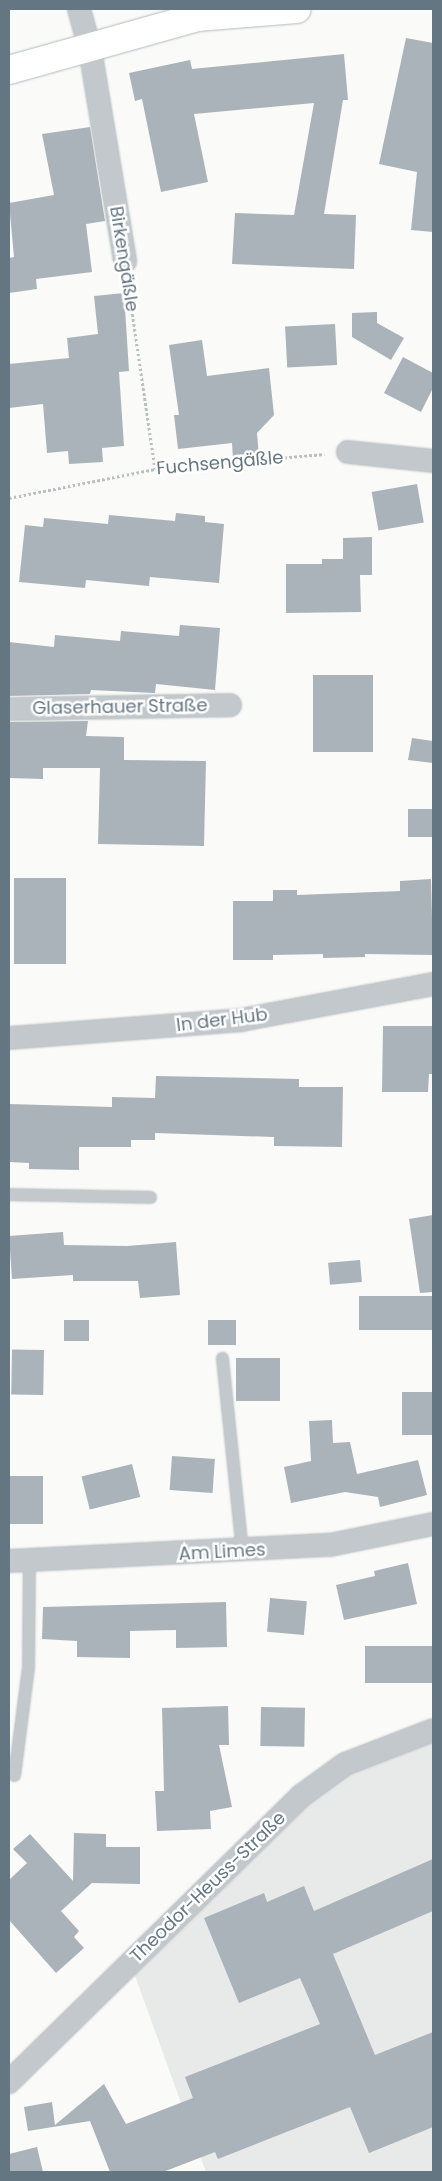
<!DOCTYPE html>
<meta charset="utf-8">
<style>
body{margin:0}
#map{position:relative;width:442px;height:2181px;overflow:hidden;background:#fafaf8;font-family:Poppins,sans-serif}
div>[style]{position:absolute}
.built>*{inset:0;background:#e8e9e9}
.building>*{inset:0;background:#aab3b9;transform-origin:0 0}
.path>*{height:3px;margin-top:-1.5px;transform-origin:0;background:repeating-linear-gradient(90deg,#bbbfc2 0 2.5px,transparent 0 5px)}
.roads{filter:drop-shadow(0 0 1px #b3babf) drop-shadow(0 0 1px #b3babf)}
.lane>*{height:11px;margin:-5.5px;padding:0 5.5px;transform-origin:5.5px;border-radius:5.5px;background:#c3c8cc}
.street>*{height:22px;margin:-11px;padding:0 11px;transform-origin:11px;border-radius:11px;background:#c3c8cc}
.secondary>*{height:28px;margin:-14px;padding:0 14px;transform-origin:14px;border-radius:14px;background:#fff}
span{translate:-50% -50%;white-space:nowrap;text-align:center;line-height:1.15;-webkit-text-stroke:5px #fff;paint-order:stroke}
.street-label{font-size:18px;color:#657683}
.frame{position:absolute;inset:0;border:10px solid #657683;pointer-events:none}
</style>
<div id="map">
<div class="built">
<i style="clip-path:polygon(433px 1742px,433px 2172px,206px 2172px,134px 1973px,307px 1805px,353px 1772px)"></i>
</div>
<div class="building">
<i style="clip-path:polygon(406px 38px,433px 43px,433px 232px,411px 230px,417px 172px,379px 164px)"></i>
<i style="clip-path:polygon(344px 54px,348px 100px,343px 100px,324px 214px,356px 215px,354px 269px,232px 264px,235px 213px,294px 215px,314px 103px,194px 114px,208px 182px,161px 192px,142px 99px,135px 101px,129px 73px,190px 60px,192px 69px)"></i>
<i style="clip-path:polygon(90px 127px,105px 221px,86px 224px,92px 272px,36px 279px,37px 289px,9px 293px,9px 258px,14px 257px,9px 203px,54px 195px,42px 134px)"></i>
<i style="clip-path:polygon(124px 293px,129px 371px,119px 372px,124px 446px,102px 448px,103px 462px,69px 464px,68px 451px,47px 453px,43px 404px,9px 408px,9px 364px,69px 358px,67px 338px,98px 334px,94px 296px)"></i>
<i style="clip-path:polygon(377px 312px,377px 323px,404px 338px,391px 360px,352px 337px,352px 313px)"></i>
<i style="left:335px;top:324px;width:41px;height:50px;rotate:87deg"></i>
<i style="clip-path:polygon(202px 340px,207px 376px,269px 368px,274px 415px,257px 433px,259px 457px,233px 459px,232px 443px,178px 449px,174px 415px,179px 415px,169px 345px)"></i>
<i style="clip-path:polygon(403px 357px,433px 373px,433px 388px,421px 412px,384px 393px)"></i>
<i style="left:417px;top:484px;width:39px;height:46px;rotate:80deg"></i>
<i style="clip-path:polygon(176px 513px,205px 516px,205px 522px,224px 524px,219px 583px,150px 577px,149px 586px,86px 580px,85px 588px,19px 582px,25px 525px,43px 527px,44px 518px,108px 524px,109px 515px,175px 521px)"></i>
<i style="clip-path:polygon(372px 537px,372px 575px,360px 575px,361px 612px,286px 613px,286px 564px,322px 564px,322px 559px,343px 559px,343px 538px)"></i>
<i style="clip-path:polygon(180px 625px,220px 628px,215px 690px,156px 684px,155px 693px,91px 690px,90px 694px,9px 696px,9px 642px,54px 647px,55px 635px,120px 641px,121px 631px,179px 636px)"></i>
<i style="left:313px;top:675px;width:60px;height:77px"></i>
<i style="clip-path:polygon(88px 721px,86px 736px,124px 737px,124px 760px,206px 761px,204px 846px,98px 844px,100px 768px,43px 768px,43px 779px,9px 778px,9px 722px)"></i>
<i style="clip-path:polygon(412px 738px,433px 741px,433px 763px,408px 760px)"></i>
<i style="left:408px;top:809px;width:25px;height:28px"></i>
<i style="left:14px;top:878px;width:52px;height:86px"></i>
<i style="clip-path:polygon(431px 879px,433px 955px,365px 954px,365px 957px,323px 958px,323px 954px,273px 955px,273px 960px,233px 960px,233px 901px,273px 901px,273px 890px,297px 890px,297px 895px,400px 891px,400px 881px)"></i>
<i style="clip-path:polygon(383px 1026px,433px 1026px,433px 1074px,429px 1074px,428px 1092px,382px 1092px)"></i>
<i style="clip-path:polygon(156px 1076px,299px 1079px,299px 1087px,343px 1087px,342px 1147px,274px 1146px,274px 1137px,155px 1133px,155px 1140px,131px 1140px,131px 1147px,79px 1147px,79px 1170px,29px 1169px,29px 1163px,9px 1162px,9px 1104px,112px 1107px,112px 1097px,155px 1098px)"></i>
<i style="clip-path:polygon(433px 1215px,433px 1292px,420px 1293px,409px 1219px)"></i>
<i style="clip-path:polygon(63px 1232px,64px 1245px,127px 1246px,176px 1242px,180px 1295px,140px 1298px,138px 1281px,73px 1281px,73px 1275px,12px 1279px,9px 1236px)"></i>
<i style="left:360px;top:1260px;width:22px;height:32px;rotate:85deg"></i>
<i style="left:433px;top:1296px;width:34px;height:74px;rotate:90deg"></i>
<i style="left:64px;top:1320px;width:25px;height:21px"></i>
<i style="left:208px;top:1320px;width:28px;height:25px"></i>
<i style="left:44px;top:1350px;width:45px;height:32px;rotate:91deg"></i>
<i style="left:236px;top:1358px;width:44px;height:43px"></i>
<i style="left:433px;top:1392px;width:43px;height:31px;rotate:90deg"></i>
<i style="clip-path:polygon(332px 1420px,333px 1443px,350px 1442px,357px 1474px,418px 1460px,427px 1495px,380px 1507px,378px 1497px,345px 1492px,291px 1503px,284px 1467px,311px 1461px,309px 1421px)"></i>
<i style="left:172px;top:1456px;width:43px;height:34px;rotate:4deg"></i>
<i style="left:132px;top:1464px;width:34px;height:52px;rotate:76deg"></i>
<i style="left:9px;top:1476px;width:34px;height:48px"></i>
<i style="clip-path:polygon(408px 1563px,417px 1604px,344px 1620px,336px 1585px,375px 1576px,374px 1571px)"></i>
<i style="left:270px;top:1598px;width:37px;height:34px;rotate:5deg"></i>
<i style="clip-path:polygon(226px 1602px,227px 1647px,176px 1648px,176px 1630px,130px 1631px,130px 1658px,77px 1657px,77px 1641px,42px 1639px,43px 1607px)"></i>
<i style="left:433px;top:1646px;width:37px;height:68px;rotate:90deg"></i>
<i style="clip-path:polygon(228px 1706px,229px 1745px,219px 1745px,232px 1807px,210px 1811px,211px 1829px,157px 1831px,155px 1791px,164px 1791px,162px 1708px)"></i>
<i style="left:261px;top:1707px;width:44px;height:39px;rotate:1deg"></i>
<i style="clip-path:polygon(74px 1833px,106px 1834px,106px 1847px,140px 1847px,140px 1884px,92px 1883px,61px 1911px,79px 1931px,74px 1937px,84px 1948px,56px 1973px,9px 1920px,9px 1880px,27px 1863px,13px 1849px,30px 1834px,73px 1881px)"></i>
<i style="clip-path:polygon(433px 1859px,433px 1911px,333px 1954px,375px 2055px,433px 2032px,433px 2127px,369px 2153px,350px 2107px,218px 2159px,215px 2152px,163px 2172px,110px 2172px,90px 2121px,28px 2131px,24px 2107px,52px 2102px,55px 2125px,104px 2084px,126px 2124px,193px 2098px,185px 2077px,320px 2024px,300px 1978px,239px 2003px,204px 1918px,264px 1893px,267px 1902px,304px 1886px,314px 1911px)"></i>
<i style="clip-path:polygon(37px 2147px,43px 2172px,9px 2172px,9px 2154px)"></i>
</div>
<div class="path">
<i style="left:128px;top:284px;width:187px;rotate:81.7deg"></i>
<i style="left:9px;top:498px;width:149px;rotate:-11.2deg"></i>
<i style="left:155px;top:469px;width:170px;rotate:-5.1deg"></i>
</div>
<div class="roads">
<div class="lane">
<i style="left:9px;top:1194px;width:141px;rotate:1.2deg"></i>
<i style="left:222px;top:1358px;width:195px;rotate:84.1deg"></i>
<i style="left:14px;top:1775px;width:109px;rotate:-82.6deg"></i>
<i style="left:28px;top:1667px;width:107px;rotate:-89.5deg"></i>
</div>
<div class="street">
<i style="left:79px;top:9px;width:41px;rotate:74.6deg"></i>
<i style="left:90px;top:49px;width:215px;rotate:80.6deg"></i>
<i style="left:348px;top:452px;width:85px;rotate:6deg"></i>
<i style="left:9px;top:709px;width:221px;rotate:-1deg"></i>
<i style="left:9px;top:1038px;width:233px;rotate:-4.4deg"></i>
<i style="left:241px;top:1020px;width:195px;rotate:-10.6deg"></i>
<i style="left:9px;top:1561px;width:321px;rotate:-2.9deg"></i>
<i style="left:330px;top:1545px;width:105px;rotate:-11.5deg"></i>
<i style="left:9px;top:2082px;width:409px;rotate:-44.4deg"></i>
<i style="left:301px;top:1796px;width:54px;rotate:-36deg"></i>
<i style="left:345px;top:1764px;width:94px;rotate:-21.1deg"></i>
</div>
<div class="secondary">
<i style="left:9px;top:70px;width:195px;rotate:-15.7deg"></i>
<i style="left:197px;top:17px;width:100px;rotate:-4.6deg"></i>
</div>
</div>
<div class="street-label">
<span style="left:124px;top:259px;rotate:81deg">Birkengäßle</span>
<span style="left:220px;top:463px;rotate:-5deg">Fuchsengäßle</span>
<span style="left:120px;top:707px;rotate:-1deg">Glaserhauer Straße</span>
<span style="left:222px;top:1020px;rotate:-7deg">In der Hub</span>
<span style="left:222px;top:1552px;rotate:-3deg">Am Limes</span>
<span style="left:208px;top:1887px;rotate:-44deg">Theodor-Heuss-Straße</span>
</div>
<div class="frame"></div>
</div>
